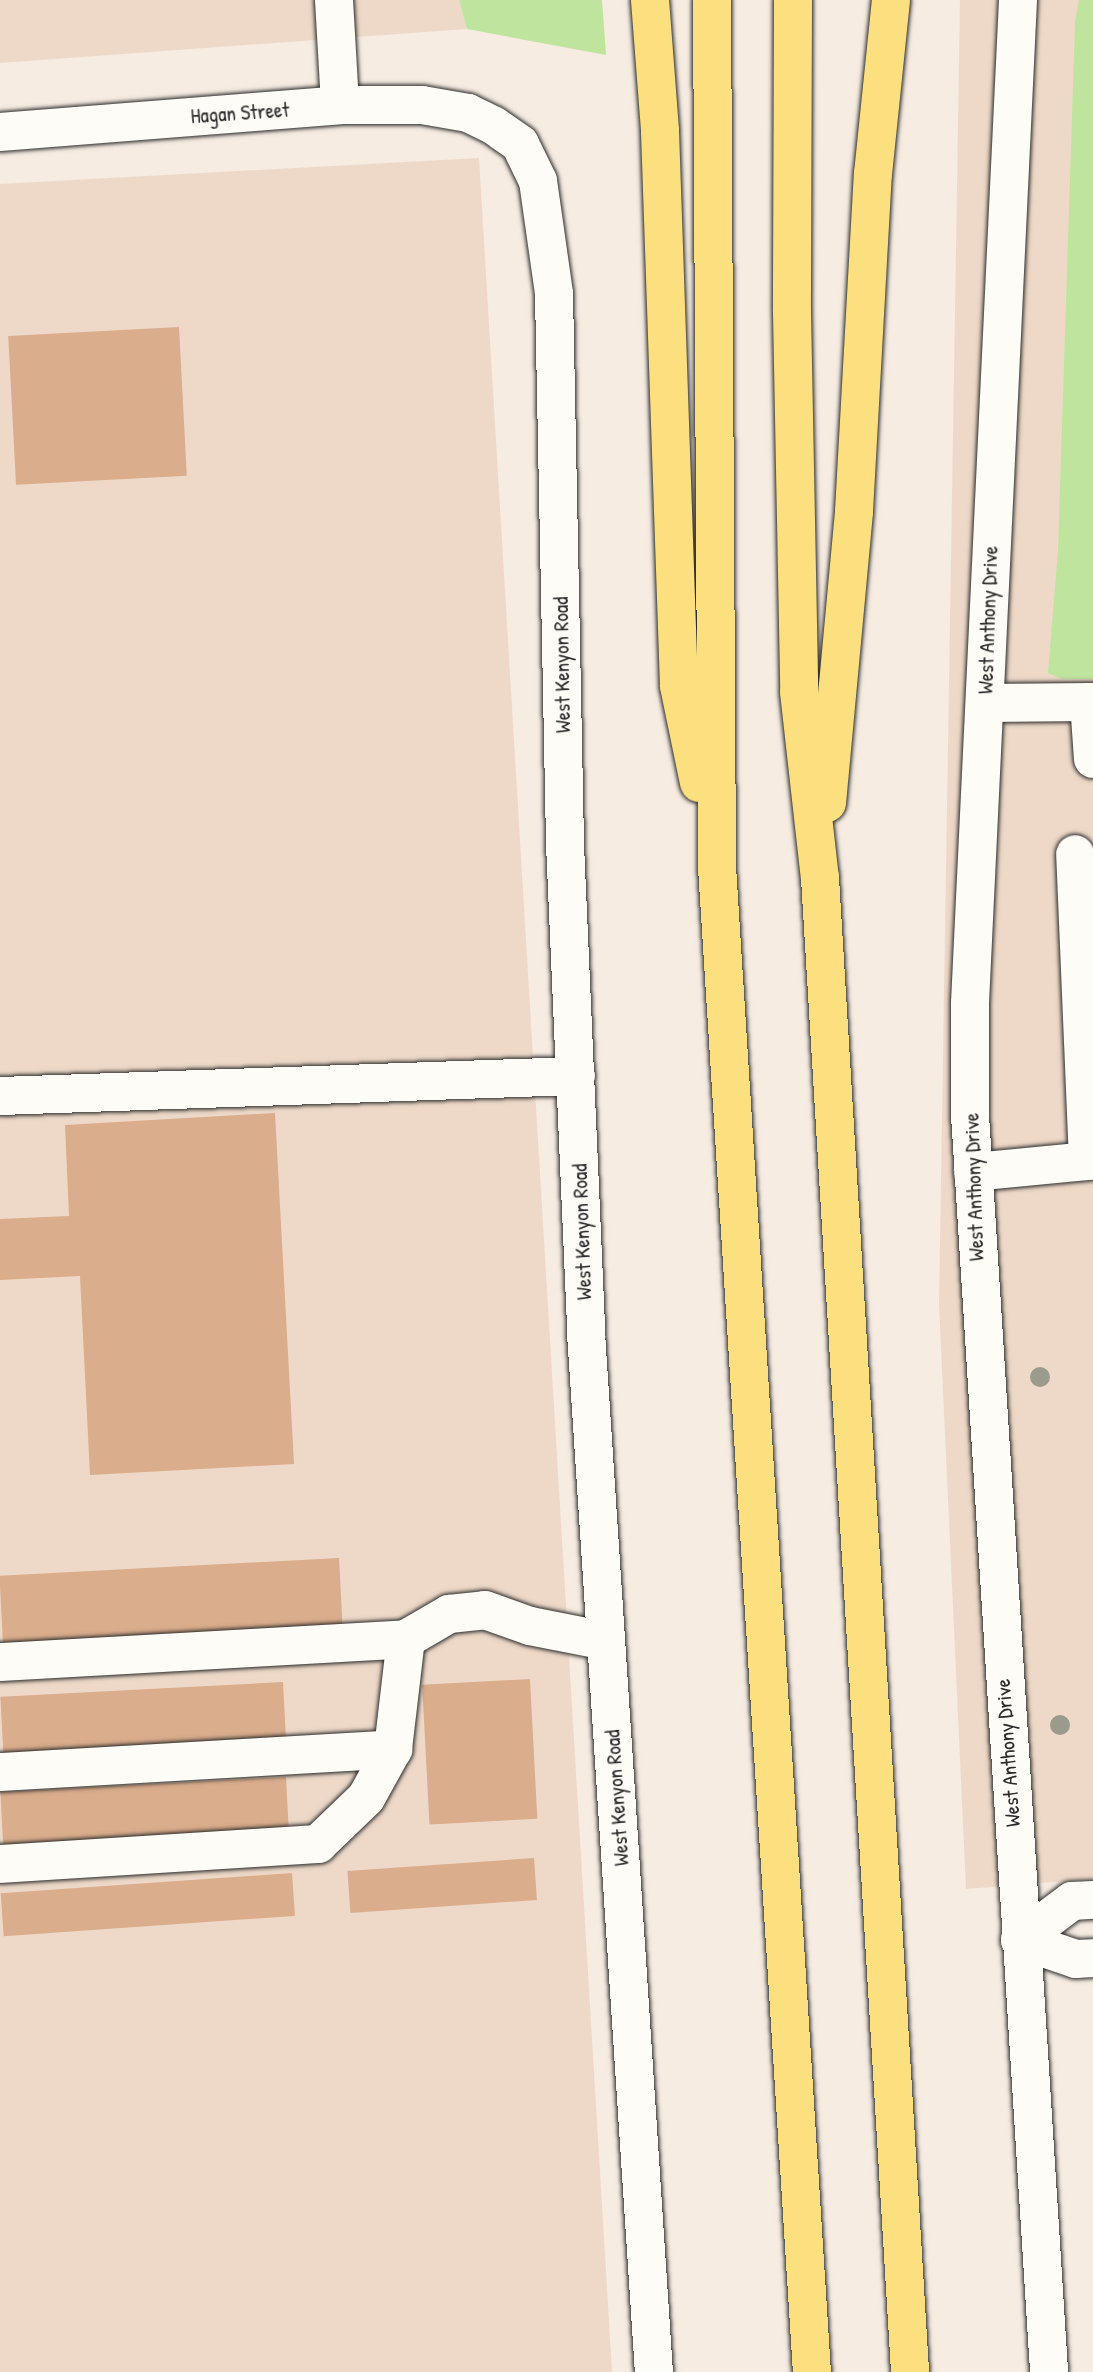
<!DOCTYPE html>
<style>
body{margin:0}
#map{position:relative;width:1093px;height:2372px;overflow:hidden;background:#f6ece2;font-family:"Patrick Hand",sans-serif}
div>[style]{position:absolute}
.built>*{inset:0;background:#eed9c8}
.green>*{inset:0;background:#bfe49e}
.building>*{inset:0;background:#daad8c;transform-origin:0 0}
.roads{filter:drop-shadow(0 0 2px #2b2b2b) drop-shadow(0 0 2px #2b2b2b)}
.minor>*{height:38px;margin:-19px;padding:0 19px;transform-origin:19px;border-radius:19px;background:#fdfcf7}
.highway>*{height:38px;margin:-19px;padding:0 19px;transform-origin:19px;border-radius:19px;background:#fce080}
.trees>*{width:20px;height:20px;margin:-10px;border-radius:50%;background:#9b9b8d}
span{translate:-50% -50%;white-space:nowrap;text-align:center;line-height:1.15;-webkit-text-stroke:5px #fdfcf7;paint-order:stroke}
.street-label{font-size:21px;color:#2b2b2b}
</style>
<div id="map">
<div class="built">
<i style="clip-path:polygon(0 0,459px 0,467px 29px,0 63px)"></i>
<i style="clip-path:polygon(960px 0,1093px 0,1093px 1879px,966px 1889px,939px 1304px)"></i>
<i style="clip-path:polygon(479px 158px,612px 2372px,0 2372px,0 184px)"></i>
</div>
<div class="green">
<i style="clip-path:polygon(459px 0,602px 0,606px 55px,467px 29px)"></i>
<i style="clip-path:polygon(1079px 0,1093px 0,1093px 679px,1062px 679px,1048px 673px,1058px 550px,1075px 22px)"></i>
</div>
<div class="building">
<i style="left:179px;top:327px;width:149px;height:171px;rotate:87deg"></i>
<i style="clip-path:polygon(275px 1113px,294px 1464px,90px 1475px,80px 1276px,0 1280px,0 1219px,69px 1216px,65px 1125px)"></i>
<i style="left:339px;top:1558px;width:78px;height:340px;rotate:87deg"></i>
<i style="left:530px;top:1679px;width:140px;height:108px;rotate:87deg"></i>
<i style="left:283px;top:1682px;width:60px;height:283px;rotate:87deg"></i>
<i style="left:286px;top:1777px;width:60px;height:286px;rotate:87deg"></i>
<i style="left:534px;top:1858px;width:42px;height:187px;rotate:86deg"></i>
<i style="left:292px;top:1873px;width:43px;height:292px;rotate:86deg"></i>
</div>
<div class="roads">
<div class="minor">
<i style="left:334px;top:0;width:105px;rotate:86.7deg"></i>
<i style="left:1018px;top:0;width:1005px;rotate:92.74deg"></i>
<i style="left:970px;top:1004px;width:111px;rotate:90deg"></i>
<i style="left:970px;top:1115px;width:1259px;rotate:86.4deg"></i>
<i style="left:0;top:132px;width:341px;rotate:-4.5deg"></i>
<i style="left:340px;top:105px;width:82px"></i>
<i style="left:422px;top:105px;width:47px;rotate:9.9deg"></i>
<i style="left:468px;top:113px;width:28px;rotate:26deg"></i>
<i style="left:493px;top:125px;width:33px;rotate:35deg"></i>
<i style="left:520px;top:144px;width:41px;rotate:64.1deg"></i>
<i style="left:538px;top:181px;width:114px;rotate:81.9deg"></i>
<i style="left:554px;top:294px;width:550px;rotate:88.85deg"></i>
<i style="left:565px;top:844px;width:489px;rotate:87.5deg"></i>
<i style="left:586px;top:1333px;width:1041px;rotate:86.26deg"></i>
<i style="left:1089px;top:702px;width:57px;rotate:86deg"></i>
<i style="left:985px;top:703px;width:108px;rotate:-0.5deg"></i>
<i style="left:0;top:1096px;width:576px;rotate:-1.99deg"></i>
<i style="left:973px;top:1172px;width:116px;rotate:-5.5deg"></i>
<i style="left:1088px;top:1161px;width:307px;rotate:-92.4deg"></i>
<i style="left:0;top:1662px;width:407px;rotate:-3.2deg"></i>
<i style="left:406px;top:1639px;width:50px;rotate:-30.2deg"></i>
<i style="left:449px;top:1614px;width:36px;rotate:-6deg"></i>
<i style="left:485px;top:1610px;width:48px;rotate:19.6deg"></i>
<i style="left:530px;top:1626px;width:77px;rotate:11.2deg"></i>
<i style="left:0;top:1772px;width:394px;rotate:-3.3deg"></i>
<i style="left:0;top:1864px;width:319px;rotate:-3.6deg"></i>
<i style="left:318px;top:1844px;width:66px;rotate:-43.8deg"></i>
<i style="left:366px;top:1798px;width:56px;rotate:-61.1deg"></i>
<i style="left:393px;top:1749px;width:111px;rotate:-83.3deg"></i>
<i style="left:1020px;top:1940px;width:65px;rotate:-36.9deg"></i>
<i style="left:1072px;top:1901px;width:21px;rotate:-3deg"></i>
<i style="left:1020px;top:1940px;width:59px;rotate:18.7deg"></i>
<i style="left:1076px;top:1959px;width:17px;rotate:-3deg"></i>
</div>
<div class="highway">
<i style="left:650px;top:0;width:131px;rotate:85.6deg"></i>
<i style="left:660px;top:131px;width:555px;rotate:88.04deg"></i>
<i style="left:679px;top:686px;width:99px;rotate:78.3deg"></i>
<i style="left:712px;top:0;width:867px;rotate:89.67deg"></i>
<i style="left:717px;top:867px;width:1508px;rotate:86.39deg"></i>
<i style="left:793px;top:0;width:312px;rotate:90.2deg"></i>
<i style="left:792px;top:312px;width:380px;rotate:88.9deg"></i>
<i style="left:799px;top:692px;width:187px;rotate:83.6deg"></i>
<i style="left:820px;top:878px;width:1497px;rotate:86.55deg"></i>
<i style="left:827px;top:803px;width:293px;rotate:-84.7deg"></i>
<i style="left:854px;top:511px;width:338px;rotate:-86.8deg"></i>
<i style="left:873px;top:174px;width:175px;rotate:-84.1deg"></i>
</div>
</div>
<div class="trees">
<i style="left:1040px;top:1377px"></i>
<i style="left:1060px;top:1725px"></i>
</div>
<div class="street-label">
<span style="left:240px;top:113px;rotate:-4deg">Hagan Street</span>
<span style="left:988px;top:620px;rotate:-88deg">West Anthony Drive</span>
<span style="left:562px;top:665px;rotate:-91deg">West Kenyon Road</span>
<span style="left:974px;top:1187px;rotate:-92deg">West Anthony Drive</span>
<span style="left:582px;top:1232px;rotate:-92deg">West Kenyon Road</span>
<span style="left:1008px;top:1753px;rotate:-94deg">West Anthony Drive</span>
<span style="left:617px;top:1798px;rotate:-94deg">West Kenyon Road</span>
</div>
</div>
